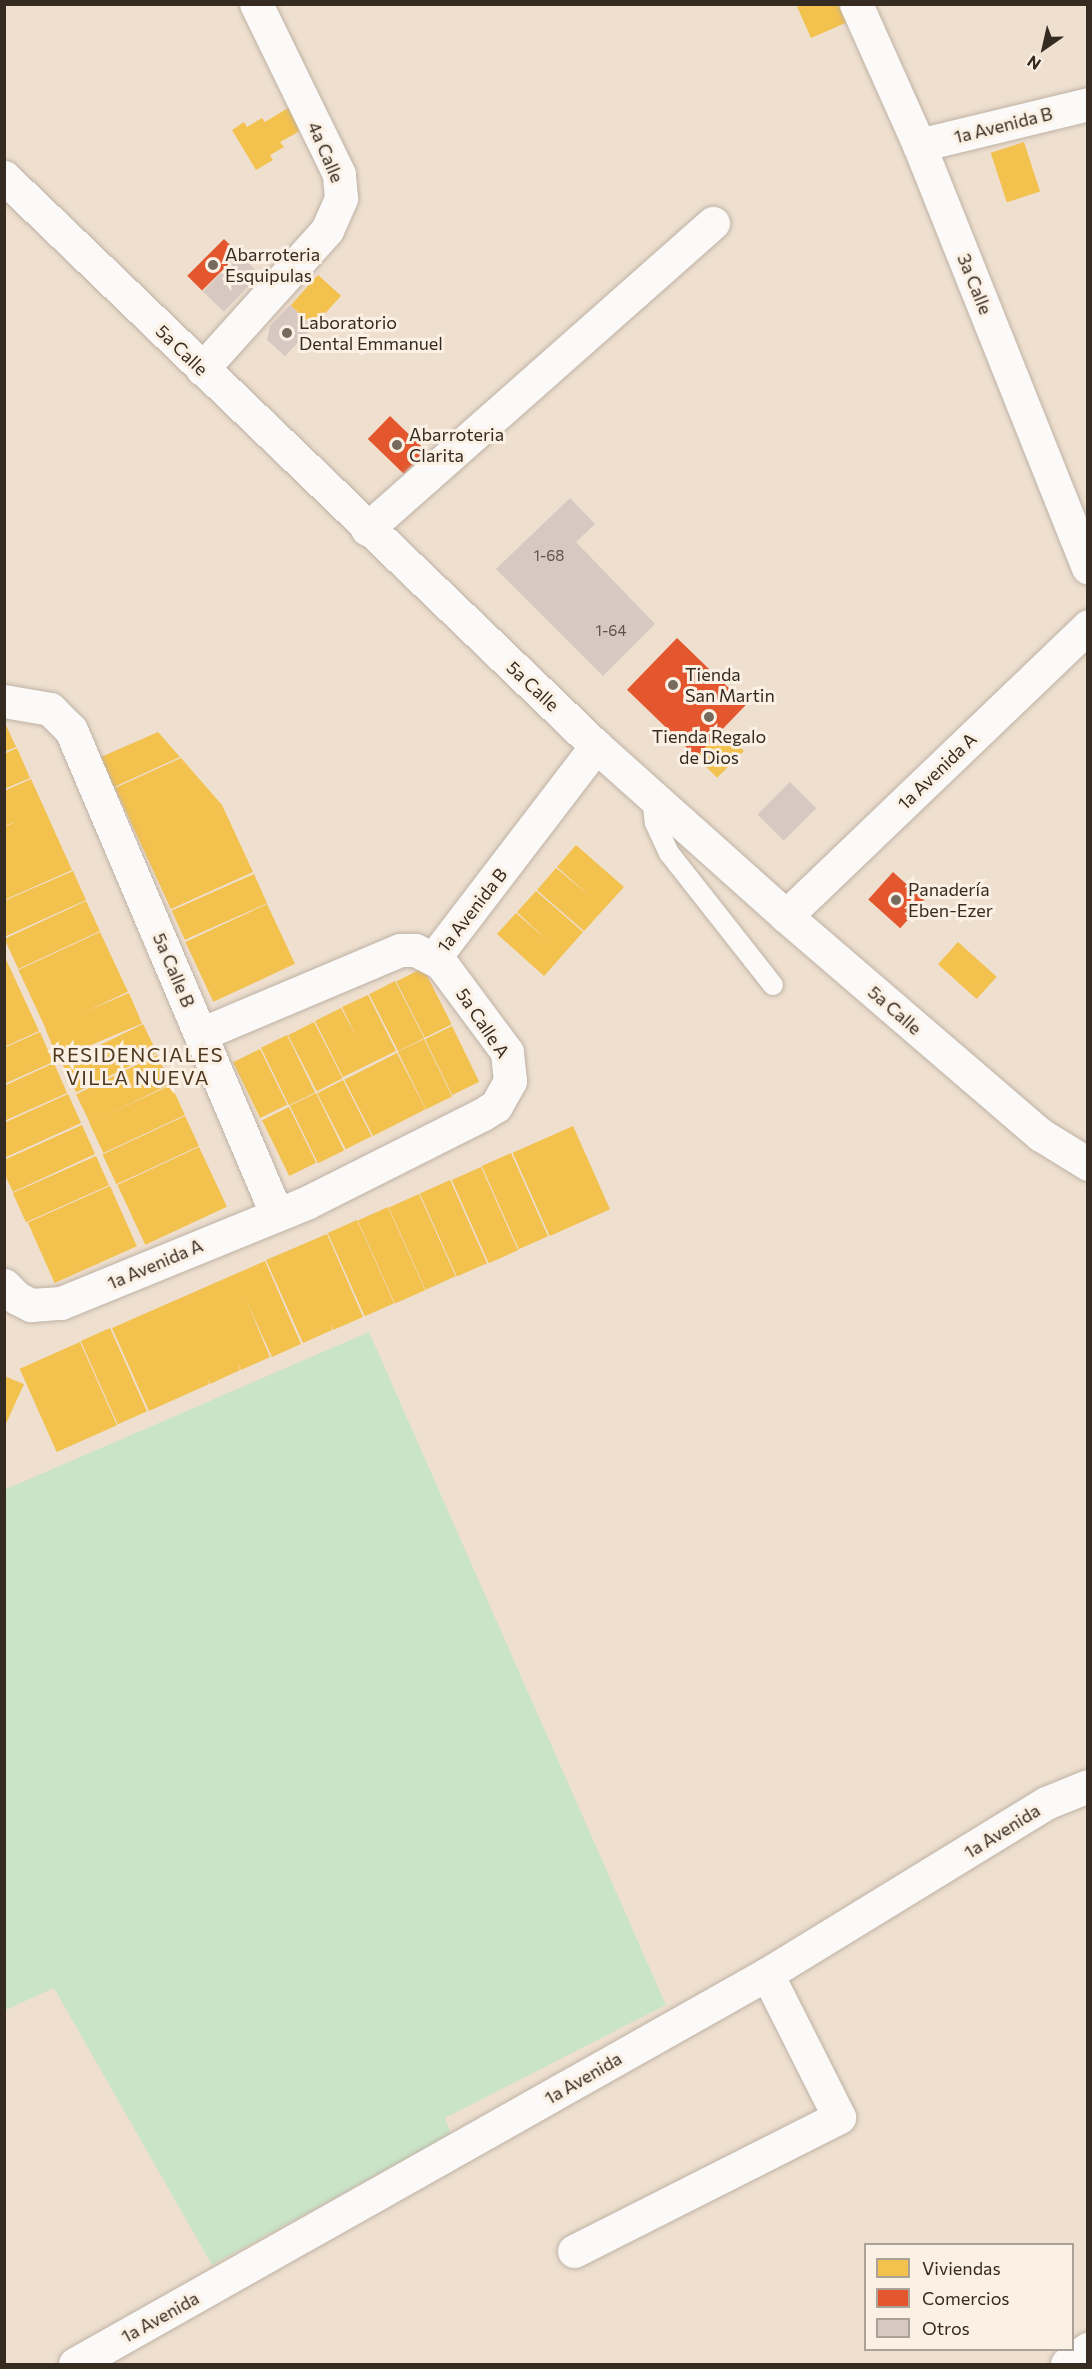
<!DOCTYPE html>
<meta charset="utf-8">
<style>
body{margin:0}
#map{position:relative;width:1092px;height:2369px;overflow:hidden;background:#eedfcf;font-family:Commissioner,sans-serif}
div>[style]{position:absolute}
.green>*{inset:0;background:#cae4c8}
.homes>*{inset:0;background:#f2c14e;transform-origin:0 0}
.shops>*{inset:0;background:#e4572e;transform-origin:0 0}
.building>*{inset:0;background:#d7c8c1;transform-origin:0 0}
.roads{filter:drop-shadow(0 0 2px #beb2a5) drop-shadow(0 0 2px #beb2a5)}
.lane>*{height:20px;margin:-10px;padding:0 10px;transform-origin:10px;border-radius:10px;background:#fcfaf8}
.street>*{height:33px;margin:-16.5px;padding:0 16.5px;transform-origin:16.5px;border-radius:16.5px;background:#fcfaf8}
.secondary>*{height:33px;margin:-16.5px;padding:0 16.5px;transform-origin:16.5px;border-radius:16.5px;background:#fcfaf8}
.primary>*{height:33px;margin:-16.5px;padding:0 16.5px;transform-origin:16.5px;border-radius:16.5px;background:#fcfaf8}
.dots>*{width:16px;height:16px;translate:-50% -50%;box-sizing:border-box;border:3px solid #fbf0e4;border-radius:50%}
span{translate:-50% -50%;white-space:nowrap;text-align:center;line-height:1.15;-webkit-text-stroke:6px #fbf0e4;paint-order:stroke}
.number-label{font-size:15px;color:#5e5248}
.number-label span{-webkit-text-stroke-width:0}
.street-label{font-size:18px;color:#352b20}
.poi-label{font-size:18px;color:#352b20}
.left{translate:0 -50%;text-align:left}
.neighbourhood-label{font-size:20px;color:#4d371e;letter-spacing:1.5px}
.frame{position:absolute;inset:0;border:6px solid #352b20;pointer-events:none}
.legend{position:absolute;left:864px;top:2243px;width:210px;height:108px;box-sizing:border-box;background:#fbf0e4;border:2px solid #aca196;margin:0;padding:8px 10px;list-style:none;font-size:18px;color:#352b20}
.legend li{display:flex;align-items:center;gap:12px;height:30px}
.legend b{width:30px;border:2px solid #aca196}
.north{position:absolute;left:1014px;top:18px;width:60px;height:60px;-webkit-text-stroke:4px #fbf0e4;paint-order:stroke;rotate:214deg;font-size:16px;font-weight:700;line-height:24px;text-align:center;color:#352b20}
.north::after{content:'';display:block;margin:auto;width:21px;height:27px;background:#352b20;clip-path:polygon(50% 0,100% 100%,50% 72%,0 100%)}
</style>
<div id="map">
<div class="green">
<i style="clip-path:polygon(369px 1332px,666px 2005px,445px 2118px,451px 2134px,212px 2265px,54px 1988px,5px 2010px,4px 1490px)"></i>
</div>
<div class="homes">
<i style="clip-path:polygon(796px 4px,842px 4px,850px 21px,811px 38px)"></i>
<i style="clip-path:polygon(293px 105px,307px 127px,280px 142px,284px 147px,270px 155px,273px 160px,256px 170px,232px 130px,244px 122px,247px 127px,262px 118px,265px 122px)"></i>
<i style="left:1024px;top:142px;width:52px;height:35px;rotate:72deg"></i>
<i style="left:318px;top:275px;width:31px;height:41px;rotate:42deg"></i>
<i style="clip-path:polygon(4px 721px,16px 747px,4px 752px)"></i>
<i style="left:722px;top:729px;width:31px;height:38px;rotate:45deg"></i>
<i style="clip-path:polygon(158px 732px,180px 757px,114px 787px,101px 757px)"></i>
<i style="clip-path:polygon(17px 748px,30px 778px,4px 789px,4px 754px)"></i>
<i style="clip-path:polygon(181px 758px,222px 805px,253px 872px,171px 909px,115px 788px)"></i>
<i style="clip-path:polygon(31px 779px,72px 870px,4px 900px,4px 827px,18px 821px,4px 826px,4px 791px)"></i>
<i style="clip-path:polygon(576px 845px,624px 887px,584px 931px,537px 890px,556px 868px,591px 897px,557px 867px)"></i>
<i style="clip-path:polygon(73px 871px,86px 900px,4px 937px,4px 901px)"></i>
<i style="left:254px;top:874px;width:32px;height:90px;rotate:66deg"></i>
<i style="clip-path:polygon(536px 891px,583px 932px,544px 976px,497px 934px,516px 913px,547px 940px,517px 912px)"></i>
<i style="left:86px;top:901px;width:33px;height:90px;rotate:65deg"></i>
<i style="left:267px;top:904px;width:66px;height:90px;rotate:65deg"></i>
<i style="left:100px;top:932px;width:66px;height:90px;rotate:65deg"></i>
<i style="left:958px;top:942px;width:52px;height:30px;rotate:42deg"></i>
<i style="clip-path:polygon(4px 955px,39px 1031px,4px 1047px)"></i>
<i style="left:423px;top:968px;width:63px;height:30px;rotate:63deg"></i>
<i style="left:395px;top:981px;width:64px;height:29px;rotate:63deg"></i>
<i style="left:129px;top:993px;width:33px;height:91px;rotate:67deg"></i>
<i style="clip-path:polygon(368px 995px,396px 1051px,343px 1077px,315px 1021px,341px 1008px,357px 1038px,342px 1007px)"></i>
<i style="left:314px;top:1022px;width:63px;height:29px;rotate:63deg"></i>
<i style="left:143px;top:1024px;width:32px;height:90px;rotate:64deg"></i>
<i style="left:452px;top:1026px;width:62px;height:30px;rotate:64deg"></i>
<i style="clip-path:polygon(40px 1032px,53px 1062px,4px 1084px,4px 1048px)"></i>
<i style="left:287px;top:1035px;width:64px;height:29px;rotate:64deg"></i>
<i style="left:424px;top:1039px;width:64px;height:29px;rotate:64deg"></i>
<i style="left:260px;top:1049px;width:62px;height:30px;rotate:64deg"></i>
<i style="left:397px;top:1053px;width:63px;height:59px;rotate:63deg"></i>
<i style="left:157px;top:1055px;width:32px;height:90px;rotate:64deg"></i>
<i style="clip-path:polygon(54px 1063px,67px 1093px,4px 1121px,4px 1086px)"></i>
<i style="left:343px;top:1080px;width:63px;height:29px;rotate:63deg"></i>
<i style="left:171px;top:1085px;width:33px;height:90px;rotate:65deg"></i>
<i style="left:316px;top:1093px;width:64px;height:29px;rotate:64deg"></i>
<i style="clip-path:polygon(68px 1094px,81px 1123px,4px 1158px,4px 1123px)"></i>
<i style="left:289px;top:1107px;width:62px;height:30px;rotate:64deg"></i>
<i style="left:185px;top:1116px;width:33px;height:91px;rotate:65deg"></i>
<i style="clip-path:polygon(82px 1125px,95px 1154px,13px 1192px,4px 1173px,4px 1160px)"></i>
<i style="left:573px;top:1126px;width:91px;height:66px;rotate:66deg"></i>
<i style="left:199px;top:1147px;width:66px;height:90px;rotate:65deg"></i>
<i style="left:511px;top:1153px;width:91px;height:32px;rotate:66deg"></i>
<i style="left:96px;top:1156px;width:32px;height:91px;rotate:66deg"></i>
<i style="left:481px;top:1167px;width:91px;height:32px;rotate:66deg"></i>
<i style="left:450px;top:1180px;width:91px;height:33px;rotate:66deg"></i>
<i style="left:110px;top:1186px;width:66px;height:90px;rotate:66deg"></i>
<i style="left:419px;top:1194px;width:90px;height:33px;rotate:66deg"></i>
<i style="left:388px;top:1207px;width:91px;height:33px;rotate:66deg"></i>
<i style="left:357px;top:1220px;width:91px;height:32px;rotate:66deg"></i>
<i style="clip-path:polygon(327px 1234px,363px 1317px,333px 1330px,331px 1324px,332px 1330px,303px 1343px,266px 1260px)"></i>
<i style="clip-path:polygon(265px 1261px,301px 1344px,272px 1357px,246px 1300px,270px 1357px,241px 1370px,238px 1364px,240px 1370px,210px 1384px,208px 1378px,209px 1384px,149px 1411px,112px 1328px)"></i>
<i style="left:110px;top:1328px;width:91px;height:32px;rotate:66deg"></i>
<i style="left:80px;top:1342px;width:91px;height:66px;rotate:66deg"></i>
<i style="clip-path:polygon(4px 1376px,24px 1384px,4px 1428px)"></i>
</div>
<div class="shops">
<i style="left:224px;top:239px;width:21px;height:52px;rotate:45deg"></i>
<i style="left:390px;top:416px;width:50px;height:32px;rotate:44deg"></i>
<i style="left:677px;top:638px;width:96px;height:72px;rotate:44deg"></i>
<i style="left:893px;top:872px;width:43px;height:37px;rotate:42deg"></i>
</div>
<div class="building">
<i style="left:239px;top:254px;width:29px;height:52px;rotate:44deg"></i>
<i style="clip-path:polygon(290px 305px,313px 327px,285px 356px,267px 340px,270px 326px)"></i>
<i style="clip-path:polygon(570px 498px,595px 524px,576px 542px,655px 624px,603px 676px,496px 569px)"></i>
<i style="left:790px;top:782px;width:37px;height:46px;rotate:45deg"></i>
</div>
<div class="roads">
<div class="lane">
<i style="left:652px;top:796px;width:27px;rotate:84deg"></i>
<i style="left:655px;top:823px;width:33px;rotate:65deg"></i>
<i style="left:669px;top:853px;width:168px;rotate:51.8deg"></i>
</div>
<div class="street">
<i style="left:919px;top:145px;width:174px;rotate:-13.6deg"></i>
<i style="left:367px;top:529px;width:462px;rotate:-41.5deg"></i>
<i style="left:4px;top:701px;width:47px;rotate:9.9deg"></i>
<i style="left:50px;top:709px;width:30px;rotate:45deg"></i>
<i style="left:71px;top:730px;width:525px;rotate:67deg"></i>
<i style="left:786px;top:916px;width:419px;rotate:-43.8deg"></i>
<i style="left:434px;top:958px;width:267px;rotate:-52.6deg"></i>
<i style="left:4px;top:1285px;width:18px;rotate:45deg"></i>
<i style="left:17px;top:1298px;width:16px;rotate:27deg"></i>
<i style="left:31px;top:1305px;width:30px;rotate:-4deg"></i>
<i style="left:61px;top:1303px;width:267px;rotate:-22.2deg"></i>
<i style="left:308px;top:1202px;width:196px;rotate:-26.7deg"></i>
<i style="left:483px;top:1114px;width:15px;rotate:-32deg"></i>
<i style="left:496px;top:1106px;width:29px;rotate:-61deg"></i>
<i style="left:510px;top:1081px;width:29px;rotate:-96deg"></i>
<i style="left:507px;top:1052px;width:111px;rotate:-126.6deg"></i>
<i style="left:441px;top:963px;width:29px;rotate:-153deg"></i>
<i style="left:415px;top:950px;width:15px;rotate:180deg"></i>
<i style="left:400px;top:950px;width:216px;rotate:157.1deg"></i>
<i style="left:574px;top:2251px;width:297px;rotate:-26.8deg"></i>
<i style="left:839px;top:2117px;width:160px;rotate:-116.7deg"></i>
<i style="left:75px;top:2364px;width:794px;rotate:-29.4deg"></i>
<i style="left:767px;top:1974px;width:327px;rotate:-31.5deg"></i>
<i style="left:1046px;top:1803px;width:45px;rotate:-22deg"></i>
<i style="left:1067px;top:2364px;width:26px;rotate:-36deg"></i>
</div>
<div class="secondary">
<i style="left:202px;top:369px;width:187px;rotate:-48deg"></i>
<i style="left:327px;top:230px;width:35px;rotate:-66deg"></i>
<i style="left:341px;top:198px;width:24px;rotate:-95deg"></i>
<i style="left:339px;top:174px;width:189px;rotate:-116deg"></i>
</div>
<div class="primary">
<i style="left:856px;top:4px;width:154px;rotate:65.9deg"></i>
<i style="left:919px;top:145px;width:455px;rotate:68.2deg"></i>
<i style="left:4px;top:177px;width:821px;rotate:43.87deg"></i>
<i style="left:596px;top:746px;width:255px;rotate:41.8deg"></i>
<i style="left:786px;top:916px;width:336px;rotate:40.7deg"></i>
<i style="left:1041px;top:1135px;width:55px;rotate:31.7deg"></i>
</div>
</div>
<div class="dots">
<i style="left:213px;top:265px;background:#766a5d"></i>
<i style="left:287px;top:333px;background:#766a5d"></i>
<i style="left:397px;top:445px;background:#766a5d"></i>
<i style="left:673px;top:685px;background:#766a5d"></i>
<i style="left:709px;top:717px;background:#766a5d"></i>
<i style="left:896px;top:900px;background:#766a5d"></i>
</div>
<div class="number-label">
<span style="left:549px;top:556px">1-68</span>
<span style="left:611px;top:631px">1-64</span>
</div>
<div class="street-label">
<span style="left:1003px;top:125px;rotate:-14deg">1a Avenida B</span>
<span style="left:326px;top:152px;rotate:67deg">4a Calle</span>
<span style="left:975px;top:284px;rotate:68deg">3a Calle</span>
<span style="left:182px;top:350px;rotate:44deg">5a Calle</span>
<span style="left:533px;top:686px;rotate:43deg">5a Calle</span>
<span style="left:937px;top:771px;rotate:-44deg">1a Avenida A</span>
<span style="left:472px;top:910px;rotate:-52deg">1a Avenida B</span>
<span style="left:174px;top:970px;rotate:67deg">5a Calle B</span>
<span style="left:895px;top:1010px;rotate:41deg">5a Calle</span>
<span style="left:483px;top:1023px;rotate:56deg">5a Calle A</span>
<span style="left:155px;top:1264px;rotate:-23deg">1a Avenida A</span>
<span style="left:1002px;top:1831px;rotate:-32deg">1a Avenida</span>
<span style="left:583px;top:2078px;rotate:-30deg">1a Avenida</span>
<span style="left:160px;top:2317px;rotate:-29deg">1a Avenida</span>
</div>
<div class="poi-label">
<span class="left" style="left:225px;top:265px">Abarroteria<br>Esquipulas</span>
<span class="left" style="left:299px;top:333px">Laboratorio<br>Dental Emmanuel</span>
<span class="left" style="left:409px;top:445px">Abarroteria<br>Clarita</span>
<span class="left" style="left:685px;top:685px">Tienda<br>San Martin</span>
<span style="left:709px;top:747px">Tienda Regalo<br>de Dios</span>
<span class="left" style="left:908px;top:900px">Panadería<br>Eben-Ezer</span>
</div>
<div class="neighbourhood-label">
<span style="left:138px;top:1066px">RESIDENCIALES<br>VILLA NUEVA</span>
</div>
<div class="frame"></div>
<ul class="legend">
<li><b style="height:16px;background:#f2c14e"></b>Viviendas</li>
<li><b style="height:16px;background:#e4572e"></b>Comercios</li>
<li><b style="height:16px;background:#d7c8c1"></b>Otros</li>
</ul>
<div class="north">N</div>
</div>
